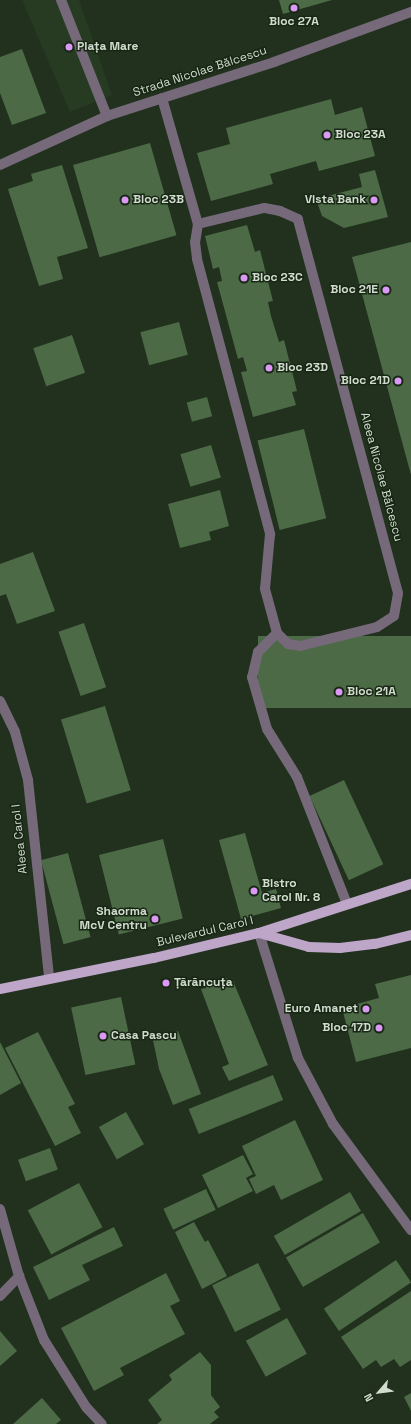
<!DOCTYPE html>
<meta charset="utf-8">
<style>
body{margin:0}
#map{position:relative;width:411px;height:1424px;overflow:hidden;background:#21311e;font-family:"Space Grotesk",sans-serif}
div>[style]{position:absolute}
.built>*{inset:0;background:#273b23}
.building>*{inset:0;background:#4c6a46;transform-origin:0 0}
.minor>*{height:10px;margin:-5px;padding:0 5px;transform-origin:5px;border-radius:5px;background:#75697a}
.major>*{height:10px;margin:-5px;padding:0 5px;transform-origin:5px;border-radius:5px;background:#bea6c9}
.dots>*{width:11px;height:11px;translate:-50% -50%;box-sizing:border-box;border:2px solid #172714;border-radius:50%}
span{translate:-50% -50%;white-space:nowrap;text-align:center;line-height:1.15;-webkit-text-stroke:3px #172714;paint-order:stroke}
.poi-label{font-size:12px;color:#d1dccf;font-weight:700}
.left{translate:0 -50%;text-align:left}
.right{translate:-100% -50%;text-align:right}
.street-label{font-size:12px;color:#d1dccf}
.north{position:absolute;left:359px;top:1372px;width:40px;height:40px;-webkit-text-stroke:3px #172714;paint-order:stroke;rotate:242deg;font-size:11px;font-weight:700;line-height:16px;text-align:center;color:#d1dccf}
.north::after{content:'';display:block;margin:auto;width:14px;height:18px;background:#d1dccf;clip-path:polygon(50% 0,100% 100%,50% 72%,0 100%)}
</style>
<div id="map">
<div class="built">
<i style="clip-path:polygon(22px 0,79px 0,112px 95px,70px 112px)"></i>
</div>
<div class="building">
<i style="clip-path:polygon(279px 0,332px 0,283px 14px)"></i>
<i style="clip-path:polygon(22px 49px,46px 113px,12px 125px,0 93px,0 57px)"></i>
<i style="clip-path:polygon(331px 99px,335px 115px,362px 107px,375px 156px,319px 171px,316px 161px,270px 174px,273px 184px,211px 201px,197px 153px,230px 144px,226px 128px)"></i>
<i style="left:150px;top:143px;width:96px;height:80px;rotate:74deg"></i>
<i style="clip-path:polygon(62px 165px,88px 248px,57px 257px,63px 279px,39px 286px,8px 189px,33px 181px,31px 174px)"></i>
<i style="clip-path:polygon(375px 170px,388px 217px,344px 228px,322px 216px,316px 199px,362px 187px,359px 174px)"></i>
<i style="clip-path:polygon(247px 225px,255px 252px,260px 250px,273px 301px,268px 302px,271px 316px,279px 342px,284px 340px,297px 391px,292px 392px,296px 405px,253px 417px,241px 372px,247px 371px,243px 357px,238px 359px,217px 282px,222px 281px,219px 267px,213px 269px,205px 236px)"></i>
<i style="clip-path:polygon(411px 242px,411px 475px,352px 257px)"></i>
<i style="left:179px;top:322px;width:34px;height:40px;rotate:75deg"></i>
<i style="left:72px;top:335px;width:40px;height:41px;rotate:71deg"></i>
<i style="left:207px;top:397px;width:20px;height:21px;rotate:75deg"></i>
<i style="left:304px;top:429px;width:92px;height:48px;rotate:76deg"></i>
<i style="left:211px;top:445px;width:34px;height:32px;rotate:73deg"></i>
<i style="clip-path:polygon(220px 490px,229px 526px,209px 532px,211px 540px,180px 548px,168px 504px)"></i>
<i style="clip-path:polygon(33px 552px,55px 611px,17px 624px,6px 594px,0 596px,0 564px)"></i>
<i style="left:84px;top:623px;width:68px;height:27px;rotate:71deg"></i>
<i style="left:411px;top:636px;width:72px;height:153px;rotate:90deg"></i>
<i style="left:105px;top:706px;width:88px;height:46px;rotate:73deg"></i>
<i style="left:344px;top:780px;width:93px;height:38px;rotate:65deg"></i>
<i style="clip-path:polygon(245px 833px,262px 893px,276px 889px,281px 908px,241px 919px,219px 840px)"></i>
<i style="left:163px;top:839px;width:82px;height:66px;rotate:76deg"></i>
<i style="left:68px;top:853px;width:87px;height:28px;rotate:75deg"></i>
<i style="clip-path:polygon(411px 975px,411px 1048px,356px 1062px,342px 1008px,379px 998px,375px 984px)"></i>
<i style="clip-path:polygon(226px 978px,233px 981px,268px 1065px,229px 1081px,222px 1067px,229px 1064px,201px 989px,206px 988px,204px 983px)"></i>
<i style="left:121px;top:997px;width:69px;height:51px;rotate:78deg"></i>
<i style="clip-path:polygon(178px 1031px,201px 1094px,173px 1105px,159px 1069px,153px 1040px)"></i>
<i style="clip-path:polygon(38px 1032px,75px 1104px,68px 1107px,81px 1133px,55px 1146px,5px 1048px)"></i>
<i style="clip-path:polygon(0 1042px,21px 1083px,0 1095px)"></i>
<i style="left:273px;top:1075px;width:27px;height:91px;rotate:68deg"></i>
<i style="left:126px;top:1112px;width:37px;height:31px;rotate:61deg"></i>
<i style="clip-path:polygon(295px 1120px,323px 1180px,281px 1200px,274px 1185px,256px 1194px,249px 1179px,256px 1176px,242px 1146px)"></i>
<i style="left:50px;top:1148px;width:23px;height:34px;rotate:70deg"></i>
<i style="clip-path:polygon(243px 1155px,253px 1174px,246px 1178px,253px 1191px,218px 1208px,202px 1175px)"></i>
<i style="left:79px;top:1183px;width:50px;height:58px;rotate:62deg"></i>
<i style="left:206px;top:1189px;width:23px;height:47px;rotate:65deg"></i>
<i style="left:350px;top:1192px;width:22px;height:88px;rotate:60deg"></i>
<i style="left:363px;top:1213px;width:34px;height:89px;rotate:60deg"></i>
<i style="clip-path:polygon(194px 1222px,205px 1242px,208px 1240px,227px 1276px,202px 1289px,175px 1232px)"></i>
<i style="clip-path:polygon(114px 1227px,123px 1246px,82px 1265px,90px 1280px,49px 1300px,33px 1267px)"></i>
<i style="left:396px;top:1260px;width:27px;height:87px;rotate:56deg"></i>
<i style="left:258px;top:1263px;width:52px;height:51px;rotate:64deg"></i>
<i style="clip-path:polygon(166px 1273px,180px 1301px,170px 1306px,185px 1334px,120px 1368px,124px 1375px,94px 1391px,61px 1328px)"></i>
<i style="clip-path:polygon(411px 1291px,411px 1360px,400px 1367px,394px 1359px,381px 1367px,376px 1360px,363px 1369px,341px 1337px)"></i>
<i style="left:287px;top:1318px;width:41px;height:47px;rotate:61deg"></i>
<i style="clip-path:polygon(0 1331px,17px 1351px,0 1366px)"></i>
<i style="clip-path:polygon(200px 1352px,211px 1365px,211px 1395px,220px 1407px,214px 1412px,219px 1417px,210px 1424px,157px 1424px,162px 1420px,148px 1400px,172px 1380px,169px 1375px)"></i>
<i style="clip-path:polygon(411px 1393px,411px 1411px,404px 1397px)"></i>
<i style="clip-path:polygon(42px 1398px,61px 1420px,56px 1424px,13px 1424px)"></i>
</div>
<div class="minor">
<i style="left:61px;top:0;width:125px;rotate:68.4deg"></i>
<i style="left:162px;top:98px;width:131px;rotate:74.1deg"></i>
<i style="left:198px;top:224px;width:18px;rotate:99deg"></i>
<i style="left:195px;top:242px;width:17px;rotate:83deg"></i>
<i style="left:197px;top:259px;width:285px;rotate:75.1deg"></i>
<i style="left:270px;top:534px;width:55px;rotate:95.2deg"></i>
<i style="left:265px;top:589px;width:46px;rotate:74.7deg"></i>
<i style="left:277px;top:633px;width:16px;rotate:45deg"></i>
<i style="left:288px;top:644px;width:12px;rotate:9deg"></i>
<i style="left:300px;top:646px;width:79px;rotate:-13.9deg"></i>
<i style="left:377px;top:627px;width:20px;rotate:-33deg"></i>
<i style="left:394px;top:616px;width:23px;rotate:-80deg"></i>
<i style="left:398px;top:593px;width:387px;rotate:-105deg"></i>
<i style="left:298px;top:219px;width:20px;rotate:-156deg"></i>
<i style="left:280px;top:211px;width:16px;rotate:-169deg"></i>
<i style="left:264px;top:208px;width:68px;rotate:166.4deg"></i>
<i style="left:0;top:165px;width:118px;rotate:-24.6deg"></i>
<i style="left:107px;top:116px;width:176px;rotate:-17.9deg"></i>
<i style="left:274px;top:62px;width:146px;rotate:-20.1deg"></i>
<i style="left:277px;top:633px;width:27px;rotate:135deg"></i>
<i style="left:258px;top:652px;width:26px;rotate:103deg"></i>
<i style="left:252px;top:677px;width:54px;rotate:73.9deg"></i>
<i style="left:267px;top:729px;width:57px;rotate:58deg"></i>
<i style="left:297px;top:777px;width:136px;rotate:68.5deg"></i>
<i style="left:0;top:701px;width:34px;rotate:64deg"></i>
<i style="left:15px;top:732px;width:50px;rotate:74.8deg"></i>
<i style="left:28px;top:780px;width:199px;rotate:83.9deg"></i>
<i style="left:259px;top:933px;width:131px;rotate:72.7deg"></i>
<i style="left:298px;top:1058px;width:75px;rotate:62.1deg"></i>
<i style="left:333px;top:1124px;width:132px;rotate:53.7deg"></i>
<i style="left:0;top:1209px;width:70px;rotate:74.2deg"></i>
<i style="left:19px;top:1276px;width:69px;rotate:68.7deg"></i>
<i style="left:44px;top:1340px;width:79px;rotate:57.9deg"></i>
<i style="left:86px;top:1407px;width:23px;rotate:47deg"></i>
<i style="left:0;top:1296px;width:28px;rotate:-46deg"></i>
</div>
<div class="major">
<i style="left:259px;top:933px;width:52px;rotate:15.6deg"></i>
<i style="left:309px;top:947px;width:31px;rotate:2deg"></i>
<i style="left:340px;top:948px;width:35px;rotate:-7deg"></i>
<i style="left:375px;top:944px;width:37px;rotate:-14deg"></i>
<i style="left:0;top:989px;width:157px;rotate:-11.4deg"></i>
<i style="left:154px;top:958px;width:108px;rotate:-13.4deg"></i>
<i style="left:259px;top:933px;width:160px;rotate:-17.9deg"></i>
</div>
<div class="dots">
<i style="left:294px;top:8px;background:#db99f5"></i>
<i style="left:69px;top:47px;background:#db99f5"></i>
<i style="left:327px;top:135px;background:#db99f5"></i>
<i style="left:125px;top:200px;background:#db99f5"></i>
<i style="left:374px;top:200px;background:#db99f5"></i>
<i style="left:244px;top:278px;background:#db99f5"></i>
<i style="left:386px;top:290px;background:#db99f5"></i>
<i style="left:269px;top:368px;background:#db99f5"></i>
<i style="left:398px;top:381px;background:#db99f5"></i>
<i style="left:339px;top:692px;background:#db99f5"></i>
<i style="left:254px;top:891px;background:#db99f5"></i>
<i style="left:155px;top:919px;background:#db99f5"></i>
<i style="left:166px;top:983px;background:#db99f5"></i>
<i style="left:366px;top:1009px;background:#db99f5"></i>
<i style="left:379px;top:1028px;background:#db99f5"></i>
<i style="left:103px;top:1036px;background:#db99f5"></i>
</div>
<div class="poi-label">
<span style="left:294px;top:22px">Bloc 27A</span>
<span class="left" style="left:77px;top:47px">Piața Mare</span>
<span class="left" style="left:335px;top:135px">Bloc 23A</span>
<span class="left" style="left:133px;top:200px">Bloc 23B</span>
<span class="right" style="left:366px;top:200px">Vista Bank</span>
<span class="left" style="left:252px;top:278px">Bloc 23C</span>
<span class="right" style="left:378px;top:290px">Bloc 21E</span>
<span class="left" style="left:277px;top:368px">Bloc 23D</span>
<span class="right" style="left:390px;top:381px">Bloc 21D</span>
<span class="left" style="left:347px;top:692px">Bloc 21A</span>
<span class="left" style="left:262px;top:891px">Bistro<br>Carol Nr. 8</span>
<span class="right" style="left:147px;top:919px">Shaorma<br>McV Centru</span>
<span class="left" style="left:174px;top:983px">Țărăncuța</span>
<span class="right" style="left:358px;top:1009px">Euro Amanet</span>
<span class="right" style="left:371px;top:1028px">Bloc 17D</span>
<span class="left" style="left:111px;top:1036px">Casa Pascu</span>
</div>
<div class="street-label">
<span style="left:200px;top:72px;rotate:-18deg">Strada Nicolae Bălcescu</span>
<span style="left:381px;top:477px;rotate:75deg">Aleea Nicolae Bălcescu</span>
<span style="left:20px;top:839px;rotate:-96deg">Aleea Carol I</span>
<span style="left:205px;top:932px;rotate:-13deg">Bulevardul Carol I</span>
</div>
<div class="north">N</div>
</div>
